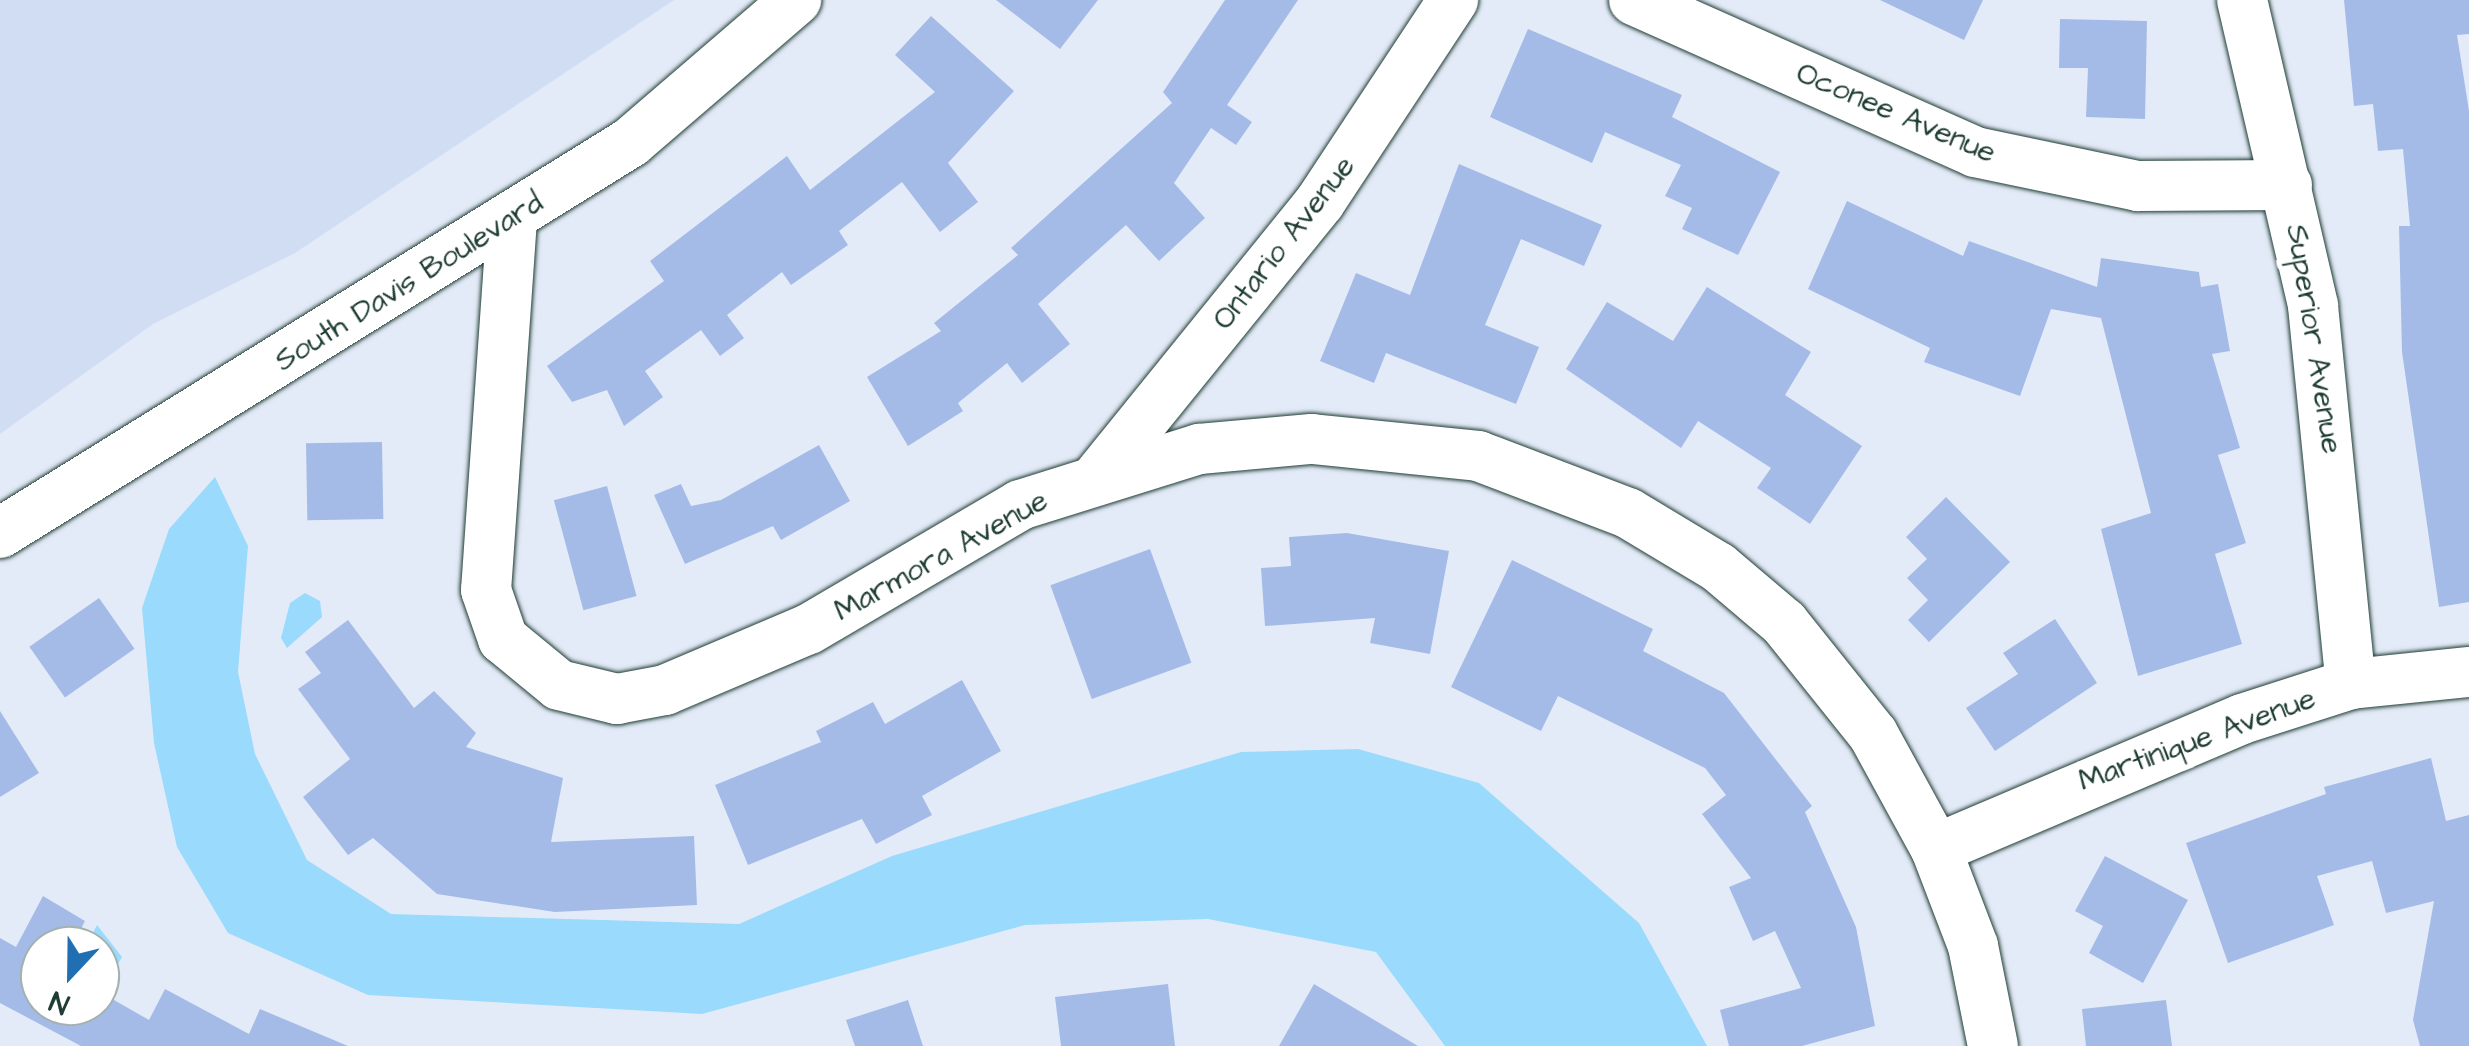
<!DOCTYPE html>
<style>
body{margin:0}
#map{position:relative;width:2469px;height:1046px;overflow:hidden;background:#e4ebf8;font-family:"Architects Daughter",sans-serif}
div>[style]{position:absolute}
.built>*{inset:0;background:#d1ddf3}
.water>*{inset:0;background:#9adafc}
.building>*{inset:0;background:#a4bbe8;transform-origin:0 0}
.roads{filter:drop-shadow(0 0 2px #1f3d34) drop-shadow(0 0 2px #1f3d34)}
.minor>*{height:50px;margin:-25px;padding:0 25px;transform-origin:25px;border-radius:25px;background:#fff}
span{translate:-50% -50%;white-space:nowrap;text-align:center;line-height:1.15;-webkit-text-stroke:10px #fff;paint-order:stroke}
.street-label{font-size:30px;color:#1f3d34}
.north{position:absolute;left:20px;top:926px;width:100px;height:100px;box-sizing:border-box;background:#fff;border:2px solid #a5b1ae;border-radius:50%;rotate:202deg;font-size:28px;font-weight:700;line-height:40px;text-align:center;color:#1f3d34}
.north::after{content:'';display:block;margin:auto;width:35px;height:45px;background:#1f6fb2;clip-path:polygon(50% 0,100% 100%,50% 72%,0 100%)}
</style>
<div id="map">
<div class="built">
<i style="clip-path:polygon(0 0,674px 0,295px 253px,153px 324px,0 434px)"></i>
</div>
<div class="water">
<i style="clip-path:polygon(215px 477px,248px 546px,238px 672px,255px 754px,307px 860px,391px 914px,739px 924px,892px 856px,1241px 752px,1358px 749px,1479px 783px,1639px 923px,1707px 1046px,1445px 1046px,1376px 952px,1208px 919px,1025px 925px,702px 1014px,368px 995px,228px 933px,177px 847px,154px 743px,142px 608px,169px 529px)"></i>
<i style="clip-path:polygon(305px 593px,320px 601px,322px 617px,287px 648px,281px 638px,290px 603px)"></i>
<i style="clip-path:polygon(97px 925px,122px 957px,109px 980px,100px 977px,100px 946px,86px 946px)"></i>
</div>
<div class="building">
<i style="clip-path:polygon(996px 0,1098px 0,1060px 49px)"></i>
<i style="clip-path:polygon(1225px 0,1298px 0,1227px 105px,1252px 122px,1236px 145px,1211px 128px,1174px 183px,1205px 218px,1159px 261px,1126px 225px,1038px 304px,1070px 344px,1022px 383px,1007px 363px,958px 403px,963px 411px,908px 446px,867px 377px,941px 331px,934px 323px,1018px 255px,1011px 248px,1172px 103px,1163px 92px)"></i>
<i style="clip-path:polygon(1880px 0,1983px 0,1964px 40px)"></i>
<i style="clip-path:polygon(2344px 0,2469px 0,2469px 34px,2457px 35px,2469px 111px,2469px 602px,2439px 607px,2402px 352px,2399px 226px,2410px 226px,2403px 149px,2378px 151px,2373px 104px,2354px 106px)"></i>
<i style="clip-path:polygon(931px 16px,1014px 91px,948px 163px,978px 202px,940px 232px,902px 182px,839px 231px,848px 245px,791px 285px,782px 272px,727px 315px,744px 338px,720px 356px,701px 330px,645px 371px,663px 397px,624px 426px,607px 390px,572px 402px,547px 366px,664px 281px,650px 261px,787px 156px,810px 190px,935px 92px,895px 55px)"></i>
<i style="clip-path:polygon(2060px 19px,2147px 21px,2145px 119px,2086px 117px,2088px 68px,2059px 68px)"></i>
<i style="clip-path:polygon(1528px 29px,1682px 95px,1672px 117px,1780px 172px,1738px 255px,1682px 229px,1692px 208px,1665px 196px,1681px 165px,1605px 132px,1592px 163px,1490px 117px)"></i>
<i style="clip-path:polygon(1459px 164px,1602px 225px,1584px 266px,1521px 239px,1485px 325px,1539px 347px,1516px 404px,1386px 353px,1374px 383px,1320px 361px,1356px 273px,1410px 295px)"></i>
<i style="clip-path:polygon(1847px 201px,1963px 256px,1969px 241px,2097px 287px,2101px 258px,2199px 272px,2201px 287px,2218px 284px,2230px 351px,2212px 354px,2240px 448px,2218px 455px,2246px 543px,2215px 554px,2242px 644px,2138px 676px,2101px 529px,2151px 513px,2101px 318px,2051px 309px,2020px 396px,1924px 362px,1930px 348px,1808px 289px)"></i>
<i style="clip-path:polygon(1707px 287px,1811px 352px,1785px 395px,1862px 446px,1810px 524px,1757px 488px,1771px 468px,1698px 421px,1681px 448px,1566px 369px,1607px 302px,1673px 341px)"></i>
<i style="left:382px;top:442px;width:77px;height:76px;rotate:89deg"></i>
<i style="clip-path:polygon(819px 445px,850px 501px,781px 540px,773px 526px,685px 564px,654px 495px,681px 484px,691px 506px,721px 500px)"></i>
<i style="left:607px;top:486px;width:114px;height:55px;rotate:75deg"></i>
<i style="clip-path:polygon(1946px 497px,2010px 562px,1929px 642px,1908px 620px,1928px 600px,1907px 578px,1927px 559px,1906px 537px)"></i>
<i style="clip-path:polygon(1347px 533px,1449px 551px,1430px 654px,1370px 643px,1375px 618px,1265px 626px,1261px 568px,1291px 566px,1289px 537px)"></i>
<i style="left:1150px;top:549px;width:121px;height:106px;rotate:70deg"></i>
<i style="clip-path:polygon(1512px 560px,1653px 629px,1643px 651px,1724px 693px,1812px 806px,1805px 812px,1856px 927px,1875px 1026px,1802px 1046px,1729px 1046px,1720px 1010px,1801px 988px,1775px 931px,1753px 941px,1729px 887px,1751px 878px,1702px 814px,1726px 795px,1705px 768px,1558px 696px,1541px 731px,1451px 687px)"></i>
<i style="left:99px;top:598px;width:62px;height:85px;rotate:55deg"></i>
<i style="clip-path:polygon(2055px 619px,2097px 683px,1995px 751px,1966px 708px,2018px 674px,2003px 653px)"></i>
<i style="clip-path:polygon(348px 620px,414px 708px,434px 691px,476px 733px,466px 747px,563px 778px,551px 842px,694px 836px,697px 905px,555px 912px,437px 894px,373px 838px,348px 855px,303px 797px,350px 759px,298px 689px,321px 673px,305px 652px)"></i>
<i style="clip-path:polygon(962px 680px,1001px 751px,922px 796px,932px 815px,876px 844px,862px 819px,748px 865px,715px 785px,821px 742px,816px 731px,873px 702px,885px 724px)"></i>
<i style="clip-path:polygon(0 711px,39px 773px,0 797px)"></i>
<i style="clip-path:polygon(2431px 758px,2446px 821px,2469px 815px,2469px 1046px,2420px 1046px,2413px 1020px,2434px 901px,2386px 913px,2372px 861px,2317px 876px,2334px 925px,2228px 963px,2186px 843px,2326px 794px,2324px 787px)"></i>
<i style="clip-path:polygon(2105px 856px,2188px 900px,2143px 983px,2089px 953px,2103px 926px,2075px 911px)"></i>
<i style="clip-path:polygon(43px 896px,85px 921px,72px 946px,40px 946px,40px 1006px,100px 1006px,100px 992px,149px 1020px,165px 989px,249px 1034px,260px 1009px,348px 1046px,81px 1046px,0 1003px,0 938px,16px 947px)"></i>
<i style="clip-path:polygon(1168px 984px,1175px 1046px,1061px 1046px,1055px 997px)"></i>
<i style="clip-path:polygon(1314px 984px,1418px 1046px,1279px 1046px)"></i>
<i style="clip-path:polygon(908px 1000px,923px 1046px,855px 1046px,846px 1020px)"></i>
<i style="clip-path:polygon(2166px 1000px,2172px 1046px,2086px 1046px,2082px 1009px)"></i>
</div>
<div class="roads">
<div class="minor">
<i style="left:1634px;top:0;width:373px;rotate:24deg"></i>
<i style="left:1975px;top:152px;width:167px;rotate:11.8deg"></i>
<i style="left:2138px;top:186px;width:149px;rotate:-0.4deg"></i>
<i style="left:2242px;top:0;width:314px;rotate:76.9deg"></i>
<i style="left:2313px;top:306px;width:380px;rotate:84.3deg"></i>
<i style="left:512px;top:219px;width:372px;rotate:94deg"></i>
<i style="left:486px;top:590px;width:52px;rotate:70.9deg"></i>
<i style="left:503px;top:639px;width:72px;rotate:39.4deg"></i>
<i style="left:559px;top:685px;width:60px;rotate:13.6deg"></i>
<i style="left:617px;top:699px;width:49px;rotate:-10.6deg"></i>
<i style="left:665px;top:690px;width:156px;rotate:-23deg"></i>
<i style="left:809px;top:629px;width:245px;rotate:-30.4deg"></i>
<i style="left:1020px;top:505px;width:188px;rotate:-17.4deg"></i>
<i style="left:1199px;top:449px;width:113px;rotate:-5.1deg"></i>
<i style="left:1312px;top:439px;width:167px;rotate:5.8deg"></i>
<i style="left:1478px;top:456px;width:160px;rotate:20.8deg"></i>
<i style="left:1628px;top:513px;width:105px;rotate:31deg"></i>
<i style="left:1718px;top:567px;width:87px;rotate:40.3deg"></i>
<i style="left:1784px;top:623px;width:142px;rotate:51.3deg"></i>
<i style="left:1873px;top:734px;width:131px;rotate:61.3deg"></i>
<i style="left:1936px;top:849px;width:104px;rotate:69.1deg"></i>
<i style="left:1973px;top:946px;width:102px;rotate:78.7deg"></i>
<i style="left:1099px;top:475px;width:351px;rotate:-51deg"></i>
<i style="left:1320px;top:202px;width:242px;rotate:-56.6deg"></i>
<i style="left:0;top:533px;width:742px;rotate:-31.78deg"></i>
<i style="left:631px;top:142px;width:218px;rotate:-40.7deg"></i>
<i style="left:1936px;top:849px;width:332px;rotate:-23deg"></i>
<i style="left:2242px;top:719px;width:114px;rotate:-17.8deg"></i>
<i style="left:2351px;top:684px;width:119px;rotate:-5.8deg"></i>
</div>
</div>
<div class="street-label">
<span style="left:1896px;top:113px;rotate:23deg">Oconee Avenue</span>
<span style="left:1284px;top:243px;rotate:-52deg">Ontario Avenue</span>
<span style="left:409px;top:282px;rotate:-32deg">South Davis Boulevard</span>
<span style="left:2314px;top:339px;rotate:81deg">Superior Avenue</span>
<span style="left:941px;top:556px;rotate:-29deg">Marmora Avenue</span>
<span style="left:2197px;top:740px;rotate:-20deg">Martinique Avenue</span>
</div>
<div class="north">N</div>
</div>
